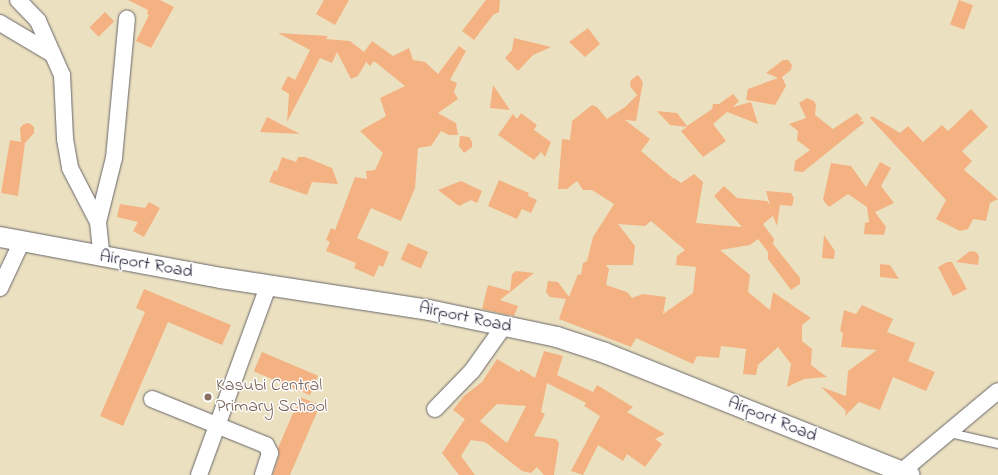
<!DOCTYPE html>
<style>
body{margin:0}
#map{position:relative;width:998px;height:475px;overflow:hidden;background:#ebe1c0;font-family:"Indie Flower",sans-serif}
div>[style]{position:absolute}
.building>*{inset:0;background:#f4b282;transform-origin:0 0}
.roads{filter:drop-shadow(0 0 1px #68656a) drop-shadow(0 0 1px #68656a)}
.service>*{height:8px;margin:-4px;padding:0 4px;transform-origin:4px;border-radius:4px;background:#fff}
.minor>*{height:16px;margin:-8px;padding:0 8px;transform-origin:8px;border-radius:8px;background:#fff}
.tertiary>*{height:20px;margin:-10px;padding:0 10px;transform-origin:10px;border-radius:10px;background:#fff}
.dots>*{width:11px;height:11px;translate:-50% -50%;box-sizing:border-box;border:2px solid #fff;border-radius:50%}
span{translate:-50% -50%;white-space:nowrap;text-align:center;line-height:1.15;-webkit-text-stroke:3px #fff;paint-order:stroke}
.street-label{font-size:18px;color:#22223b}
.education-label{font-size:18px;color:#785e54}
.left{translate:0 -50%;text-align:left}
</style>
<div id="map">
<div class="building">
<i style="clip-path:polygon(128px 0,160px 0,174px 7px,151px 48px,136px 41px,149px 15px,147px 14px,148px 10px)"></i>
<i style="clip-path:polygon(324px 0,349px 0,335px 25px,316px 14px)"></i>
<i style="clip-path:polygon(486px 0,500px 0,499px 12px,493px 15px,474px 40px,462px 31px)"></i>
<i style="left:959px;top:0;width:15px;height:26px;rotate:20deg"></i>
<i style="left:105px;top:12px;width:13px;height:22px;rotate:45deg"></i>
<i style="clip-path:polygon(588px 28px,600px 44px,585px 57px,569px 42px)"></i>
<i style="clip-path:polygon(278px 33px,328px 36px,326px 39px,350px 41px,364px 52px,372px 41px,393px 56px,409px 48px,413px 60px,425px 62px,438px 74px,459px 46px,466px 51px,450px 80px,457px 83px,454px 92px,458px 99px,438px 113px,456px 123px,458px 135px,449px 135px,441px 131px,431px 146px,418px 148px,415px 188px,401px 221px,371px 208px,357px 238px,389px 252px,383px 267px,379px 265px,374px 277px,354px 268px,356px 263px,326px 251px,330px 242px,326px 240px,331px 228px,335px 230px,355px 177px,367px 179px,366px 171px,375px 170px,383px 153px,360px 131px,386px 116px,380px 98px,405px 86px,374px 61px,370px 66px,366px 62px,358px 76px,351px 79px,337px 52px,332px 63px,320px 58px,287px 122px,289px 94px,281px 89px,288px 76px,295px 80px,310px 50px)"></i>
<i style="clip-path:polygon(514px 38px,551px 47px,533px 55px,518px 71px,505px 58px,512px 50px)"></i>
<i style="clip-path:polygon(783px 60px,788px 60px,792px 65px,791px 70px,782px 77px,786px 86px,775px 105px,746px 100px,748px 89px,778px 78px,766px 73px)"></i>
<i style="clip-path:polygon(evenodd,638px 75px,643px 82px,636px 121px,625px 120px,650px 139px,641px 151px,673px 178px,669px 180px,674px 178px,681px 183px,694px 174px,703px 182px,696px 223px,742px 227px,714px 196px,724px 186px,737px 198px,767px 201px,770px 205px,766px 191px,791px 193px,794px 198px,792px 206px,780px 205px,777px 226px,773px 216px,763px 224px,774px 239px,773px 244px,800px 278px,800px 284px,791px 290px,768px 259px,768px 252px,758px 239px,750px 245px,720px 250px,750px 275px,748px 292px,770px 310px,773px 292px,811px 318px,802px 325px,802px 341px,812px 349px,811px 365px,827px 377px,804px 379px,787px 387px,791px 364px,778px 347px,758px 365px,756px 375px,743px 374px,746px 349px,721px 346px,719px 358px,697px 356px,693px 364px,636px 338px,631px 347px,559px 319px,566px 299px,550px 297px,546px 292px,548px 281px,558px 282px,569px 297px,578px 274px,581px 275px,583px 263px,587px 261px,593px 237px,614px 204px,592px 190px,583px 190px,577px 181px,567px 189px,558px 189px,562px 139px,570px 140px,572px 121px,592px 105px,597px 107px,607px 119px,625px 107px,637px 95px,630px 86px,631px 80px,638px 75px,651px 221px,685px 250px,677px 256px,676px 265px,696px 267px,693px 293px,663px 314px,666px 297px,643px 294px,632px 298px,627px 292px,606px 285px,609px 269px,606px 265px,633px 265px,635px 246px,618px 224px,645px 226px,651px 221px)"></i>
<i style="clip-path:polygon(493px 85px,510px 110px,490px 108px)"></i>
<i style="clip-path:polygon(733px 94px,739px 101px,733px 107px,751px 102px,758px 124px,727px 112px,713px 124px,726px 141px,703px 157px,681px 131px,687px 127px,670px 125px,657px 111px,677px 113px,687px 126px,712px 109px,713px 104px,719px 104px)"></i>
<i style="clip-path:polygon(807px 98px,814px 101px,816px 105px,815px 115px,833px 129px,857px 113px,862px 119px,860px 121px,865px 122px,803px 172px,794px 171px,795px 161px,810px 150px,797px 140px,798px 131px,789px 124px,806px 118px,799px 103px)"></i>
<i style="clip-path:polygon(971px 109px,988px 127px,962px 151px,972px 161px,964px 170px,998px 199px,990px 203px,986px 221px,973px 219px,968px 229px,960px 231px,936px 219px,946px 200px,870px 118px,872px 116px,900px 133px,908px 126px,923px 142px,942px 125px,948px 131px)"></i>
<i style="clip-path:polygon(521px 113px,537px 125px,534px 130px,551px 142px,545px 157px,541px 152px,534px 160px,498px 135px,513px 114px,517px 119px)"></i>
<i style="clip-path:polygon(267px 117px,300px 134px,260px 132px)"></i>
<i style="clip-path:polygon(29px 123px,34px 127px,34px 133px,25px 143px,18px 196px,1px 193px,10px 140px,21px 142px,20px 128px,24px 124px)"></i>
<i style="clip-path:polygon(460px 136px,469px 137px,472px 142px,472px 147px,464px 153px,459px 146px)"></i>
<i style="clip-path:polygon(282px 157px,296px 162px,298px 157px,305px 157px,332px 168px,338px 184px,312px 182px,307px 195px,269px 182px,274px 170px,277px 171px)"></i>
<i style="clip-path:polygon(880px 162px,891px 168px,881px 186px,894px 203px,875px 212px,886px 227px,884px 235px,864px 234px,865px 223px,869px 222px,867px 207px,848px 194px,829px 207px,823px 200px,831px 163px,851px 166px,866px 187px)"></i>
<i style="clip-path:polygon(499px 180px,529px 193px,528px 196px,537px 200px,531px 213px,522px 209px,517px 219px,488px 206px)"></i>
<i style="clip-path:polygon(461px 181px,482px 191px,477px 203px,471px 200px,459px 206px,438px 190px)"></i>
<i style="clip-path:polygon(149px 202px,160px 208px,144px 237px,133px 231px,138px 222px,117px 217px,120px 204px,145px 208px)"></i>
<i style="clip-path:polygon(824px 235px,835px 251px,834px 259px,822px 258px)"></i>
<i style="left:408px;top:243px;width:22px;height:18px;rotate:24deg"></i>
<i style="clip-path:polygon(970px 251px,976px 252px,979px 256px,978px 265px,956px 262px)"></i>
<i style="clip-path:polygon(947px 262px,952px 262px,967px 289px,953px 296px,938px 267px)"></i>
<i style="clip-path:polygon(880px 264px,890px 265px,899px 279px,880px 277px)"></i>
<i style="clip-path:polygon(516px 271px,534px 273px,500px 300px,518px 306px,514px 316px,482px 309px,488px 285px,510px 291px,512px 274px)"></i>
<i style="clip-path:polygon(144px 289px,231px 325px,222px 345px,168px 322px,123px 426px,100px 416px,145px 312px,136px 308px)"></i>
<i style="clip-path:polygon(862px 305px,893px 319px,887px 332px,915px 343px,908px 361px,935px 372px,926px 391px,893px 377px,880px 410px,859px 402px,845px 416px,846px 411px,821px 387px,846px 396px,848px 371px,877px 350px,841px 347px,843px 333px,840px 331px,844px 310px,856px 314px)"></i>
<i style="clip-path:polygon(evenodd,544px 351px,563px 356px,557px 375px,593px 392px,597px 385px,633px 407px,627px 412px,665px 434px,655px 439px,662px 444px,645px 467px,627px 454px,623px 461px,598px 445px,583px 475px,571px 471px,600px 416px,584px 406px,586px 403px,547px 383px,541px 412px,545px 414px,534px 436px,556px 439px,559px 443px,554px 475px,544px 475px,537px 467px,531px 473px,522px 471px,485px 442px,471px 440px,461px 456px,475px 475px,459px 475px,442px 453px,465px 419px,453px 410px,464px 396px,482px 382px,497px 359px,519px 372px,521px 369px,535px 378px,544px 351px,497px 404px,526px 406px,507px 443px,480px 421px,497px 404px)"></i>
<i style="left:262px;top:352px;width:61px;height:21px;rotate:23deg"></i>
<i style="clip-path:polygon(300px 397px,320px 405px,290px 475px,273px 475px,279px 456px,278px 448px)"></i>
</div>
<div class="roads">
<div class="service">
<i style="left:950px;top:433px;width:49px;rotate:12.9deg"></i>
</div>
<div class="minor">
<i style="left:18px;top:0;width:29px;rotate:46deg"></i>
<i style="left:38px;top:21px;width:59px;rotate:66deg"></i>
<i style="left:62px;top:75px;width:64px;rotate:87.3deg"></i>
<i style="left:65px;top:139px;width:29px;rotate:80deg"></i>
<i style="left:70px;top:168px;width:61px;rotate:62.6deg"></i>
<i style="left:98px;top:222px;width:36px;rotate:84deg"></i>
<i style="left:0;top:23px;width:61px;rotate:30.8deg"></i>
<i style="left:98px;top:222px;width:66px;rotate:-76deg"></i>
<i style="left:114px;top:158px;width:140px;rotate:-84.7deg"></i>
<i style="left:0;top:288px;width:52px;rotate:-64.9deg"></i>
<i style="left:152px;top:399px;width:123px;rotate:22deg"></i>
<i style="left:266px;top:445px;width:9px;rotate:63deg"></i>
<i style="left:270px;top:453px;width:23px;rotate:108deg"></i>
<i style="left:435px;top:409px;width:53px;rotate:-45.8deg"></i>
<i style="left:472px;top:371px;width:55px;rotate:-54.6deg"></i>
<i style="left:901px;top:472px;width:126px;rotate:-39.9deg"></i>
<i style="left:199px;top:475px;width:201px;rotate:-69.9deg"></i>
</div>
<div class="tertiary">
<i style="left:0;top:237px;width:225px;rotate:10.5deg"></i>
<i style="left:221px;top:278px;width:210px;rotate:8.7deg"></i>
<i style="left:429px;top:310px;width:131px;rotate:11.9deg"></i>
<i style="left:557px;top:337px;width:51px;rotate:18.4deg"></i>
<i style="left:605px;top:353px;width:328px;rotate:21.8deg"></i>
</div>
</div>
<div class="dots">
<i style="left:208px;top:397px;background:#8d6e63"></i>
</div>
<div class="street-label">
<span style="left:146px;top:265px;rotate:10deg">Airport Road</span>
<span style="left:465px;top:318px;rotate:12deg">Airport Road</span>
<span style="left:772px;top:420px;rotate:22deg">Airport Road</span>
</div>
<div class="education-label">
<span class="left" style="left:216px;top:397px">Kasubi Central<br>Primary School</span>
</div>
</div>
